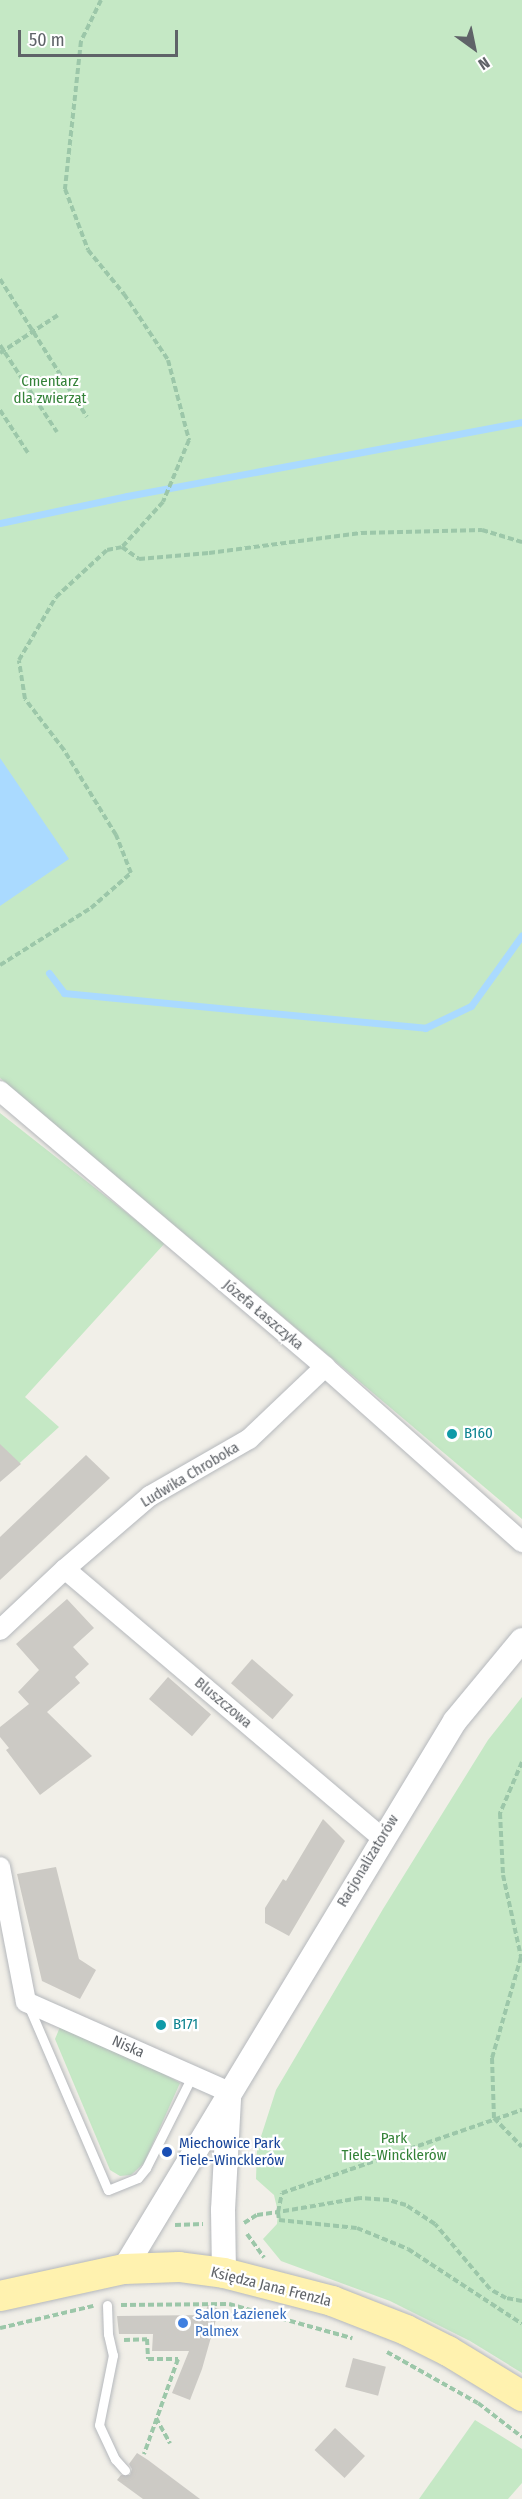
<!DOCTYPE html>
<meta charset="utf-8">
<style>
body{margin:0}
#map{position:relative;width:522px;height:2499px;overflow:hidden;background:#f1efe8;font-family:"Fira Sans Condensed",sans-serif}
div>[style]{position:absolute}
.green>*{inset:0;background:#c5e8c5}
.water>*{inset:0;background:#aadaff}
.stream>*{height:7px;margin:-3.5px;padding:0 3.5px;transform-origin:3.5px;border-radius:3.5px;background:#aadaff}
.building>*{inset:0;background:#cccac5;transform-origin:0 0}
.path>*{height:4px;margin-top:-2px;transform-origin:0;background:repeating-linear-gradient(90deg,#9cc7a9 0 6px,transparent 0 9px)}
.roads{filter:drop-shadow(0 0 2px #b5b8bc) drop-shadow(0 0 2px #b5b8bc)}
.service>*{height:9px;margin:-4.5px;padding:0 4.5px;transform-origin:4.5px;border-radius:4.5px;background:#fff}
.minor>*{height:20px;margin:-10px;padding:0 10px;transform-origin:10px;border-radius:10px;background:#fff}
.tertiary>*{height:24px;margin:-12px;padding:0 12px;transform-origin:12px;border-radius:12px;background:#fff}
.primary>*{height:30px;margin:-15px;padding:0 15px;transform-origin:15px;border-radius:15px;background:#fff2af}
.dots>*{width:16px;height:16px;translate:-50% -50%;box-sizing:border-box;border:3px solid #fff;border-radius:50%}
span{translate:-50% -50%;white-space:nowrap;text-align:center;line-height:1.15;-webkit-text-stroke:4.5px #fff;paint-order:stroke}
.park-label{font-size:15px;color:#348238}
.street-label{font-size:15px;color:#5f6368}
.culture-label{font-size:15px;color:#0d838f}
.left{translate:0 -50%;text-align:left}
.transit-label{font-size:15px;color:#164399}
.shop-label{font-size:15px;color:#366cbe}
.north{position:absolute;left:444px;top:18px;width:60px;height:60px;-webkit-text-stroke:4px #fff;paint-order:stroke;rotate:147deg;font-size:16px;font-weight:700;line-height:24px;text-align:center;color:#5f6368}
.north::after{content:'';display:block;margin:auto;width:21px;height:27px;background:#5f6368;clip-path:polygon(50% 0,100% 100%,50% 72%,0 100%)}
.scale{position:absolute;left:18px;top:30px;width:160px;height:27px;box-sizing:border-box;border:3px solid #5f6368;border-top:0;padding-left:8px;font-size:18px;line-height:21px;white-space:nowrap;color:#5f6368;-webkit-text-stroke:4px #fff;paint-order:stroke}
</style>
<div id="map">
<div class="green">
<i style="clip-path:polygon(0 0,522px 0,522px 1519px,0 1078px)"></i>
<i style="clip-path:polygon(0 1113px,165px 1243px,25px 1397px,59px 1427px,0 1481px)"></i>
<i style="clip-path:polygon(522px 1697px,522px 2373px,470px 2341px,390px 2301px,281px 2261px,263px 2239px,277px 2224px,278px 2212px,274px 2195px,256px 2179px,257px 2149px,276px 2090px,383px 1909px,488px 1740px)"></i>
<i style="clip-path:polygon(60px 2027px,146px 2064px,180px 2083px,144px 2163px,131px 2175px,120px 2176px,110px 2170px,55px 2039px)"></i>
<i style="clip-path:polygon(475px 2420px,522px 2449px,522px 2483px,508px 2499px,419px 2499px)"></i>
</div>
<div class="water">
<i style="clip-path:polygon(0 758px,69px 859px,0 906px)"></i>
</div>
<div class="stream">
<i style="left:0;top:523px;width:130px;rotate:-12deg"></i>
<i style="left:127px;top:496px;width:402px;rotate:-10.6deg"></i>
<i style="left:49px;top:973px;width:25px;rotate:53deg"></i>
<i style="left:64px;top:993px;width:363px;rotate:5.5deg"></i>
<i style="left:425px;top:1028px;width:51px;rotate:-25.6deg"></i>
<i style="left:471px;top:1006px;width:87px;rotate:-54.3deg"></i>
</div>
<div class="building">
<i style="clip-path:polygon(0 1444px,21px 1464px,0 1482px)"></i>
<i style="clip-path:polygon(86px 1455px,110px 1478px,0 1580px,0 1537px)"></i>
<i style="clip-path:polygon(67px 1599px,94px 1628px,73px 1647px,89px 1664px,75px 1677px,80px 1683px,47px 1712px,92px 1756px,40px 1795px,6px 1750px,9px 1748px,0 1737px,0 1727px,29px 1704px,18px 1692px,39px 1670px,16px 1644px)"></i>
<i style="left:252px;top:1659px;width:55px;height:32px;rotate:41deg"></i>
<i style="left:168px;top:1677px;width:57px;height:29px;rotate:41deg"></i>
<i style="clip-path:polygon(323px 1819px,345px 1841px,289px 1936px,265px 1923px,265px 1908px,283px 1879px,286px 1881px)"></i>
<i style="clip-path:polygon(56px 1867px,79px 1959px,96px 1970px,80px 1999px,42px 1981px,17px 1874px)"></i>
<i style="clip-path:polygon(208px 2305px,219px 2309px,202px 2369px,190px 2400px,172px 2393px,189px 2351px,152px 2351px,153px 2334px,119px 2334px,117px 2316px,204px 2315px)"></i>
<i style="left:353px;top:2358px;width:34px;height:30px;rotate:15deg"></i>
<i style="left:335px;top:2428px;width:41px;height:30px;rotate:43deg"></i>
<i style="clip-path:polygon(137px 2453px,148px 2460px,200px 2499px,143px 2499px,117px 2480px,121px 2475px,130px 2475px,132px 2469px,129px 2464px)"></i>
</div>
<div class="path">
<i style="left:101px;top:0;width:46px;rotate:116deg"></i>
<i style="left:81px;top:41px;width:149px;rotate:96.2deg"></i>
<i style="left:65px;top:189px;width:65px;rotate:69.3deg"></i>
<i style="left:88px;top:250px;width:57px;rotate:50.7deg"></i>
<i style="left:124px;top:294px;width:79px;rotate:56.3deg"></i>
<i style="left:168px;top:360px;width:83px;rotate:75.3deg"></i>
<i style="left:189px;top:440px;width:67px;rotate:112.8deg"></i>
<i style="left:163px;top:502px;width:61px;rotate:132.3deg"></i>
<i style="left:0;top:279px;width:163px;rotate:57.8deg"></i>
<i style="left:0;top:345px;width:104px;rotate:56.8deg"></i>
<i style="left:0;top:353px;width:69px;rotate:-33.2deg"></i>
<i style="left:0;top:410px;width:51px;rotate:56.9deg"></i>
<i style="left:0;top:965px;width:107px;rotate:-32.1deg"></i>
<i style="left:91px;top:908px;width:53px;rotate:-41.2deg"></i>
<i style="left:131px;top:873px;width:41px;rotate:-111.5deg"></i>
<i style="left:116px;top:835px;width:100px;rotate:-121.5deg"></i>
<i style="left:64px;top:750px;width:64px;rotate:-127.4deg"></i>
<i style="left:25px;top:699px;width:39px;rotate:-99deg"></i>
<i style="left:19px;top:660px;width:73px;rotate:-59.6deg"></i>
<i style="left:56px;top:597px;width:69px;rotate:-42.7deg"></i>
<i style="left:107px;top:550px;width:15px;rotate:-11deg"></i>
<i style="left:122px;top:547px;width:21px;rotate:35deg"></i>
<i style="left:139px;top:559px;width:70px;rotate:-4.9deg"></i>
<i style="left:209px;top:553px;width:153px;rotate:-7.5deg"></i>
<i style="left:361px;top:533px;width:121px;rotate:-1.4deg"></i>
<i style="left:482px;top:530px;width:42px;rotate:16.7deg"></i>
<i style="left:522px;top:1762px;width:56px;rotate:113.3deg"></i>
<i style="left:500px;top:1813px;width:62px;rotate:87.2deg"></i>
<i style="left:503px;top:1875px;width:84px;rotate:77.6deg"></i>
<i style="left:521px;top:1957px;width:105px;rotate:106deg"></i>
<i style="left:492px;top:2058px;width:60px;rotate:88.1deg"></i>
<i style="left:494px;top:2118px;width:40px;rotate:46deg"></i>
<i style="left:244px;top:2223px;width:15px;rotate:-32deg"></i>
<i style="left:257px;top:2215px;width:21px;rotate:-8deg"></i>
<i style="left:278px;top:2212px;width:19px;rotate:-78deg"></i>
<i style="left:282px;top:2193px;width:254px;rotate:-19.1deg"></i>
<i style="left:175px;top:2225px;width:28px;rotate:-2deg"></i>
<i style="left:247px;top:2234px;width:29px;rotate:54deg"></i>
<i style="left:522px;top:2301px;width:16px;rotate:-169deg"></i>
<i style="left:506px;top:2298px;width:18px;rotate:-151deg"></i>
<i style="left:490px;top:2289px;width:85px;rotate:-130.2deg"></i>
<i style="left:435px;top:2224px;width:35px;rotate:-147deg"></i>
<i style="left:406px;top:2205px;width:18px;rotate:-164deg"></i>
<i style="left:389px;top:2200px;width:29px;rotate:-176deg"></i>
<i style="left:360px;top:2198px;width:83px;rotate:170.3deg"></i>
<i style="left:278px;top:2212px;width:8px;rotate:83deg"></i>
<i style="left:279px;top:2220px;width:78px;rotate:5.9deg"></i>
<i style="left:357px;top:2228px;width:55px;rotate:22.4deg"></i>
<i style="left:408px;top:2249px;width:136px;rotate:33.3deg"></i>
<i style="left:121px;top:2305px;width:108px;rotate:-0.5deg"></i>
<i style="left:229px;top:2304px;width:128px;rotate:15.5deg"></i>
<i style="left:0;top:2328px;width:96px;rotate:-13.3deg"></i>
<i style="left:124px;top:2340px;width:23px;rotate:-2deg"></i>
<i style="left:147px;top:2339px;width:20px;rotate:87deg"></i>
<i style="left:148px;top:2359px;width:30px"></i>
<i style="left:178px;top:2359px;width:101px;rotate:109.7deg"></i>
<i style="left:387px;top:2352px;width:104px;rotate:29.3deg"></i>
<i style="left:478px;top:2403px;width:56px;rotate:37.7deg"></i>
<i style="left:156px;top:2418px;width:29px;rotate:61deg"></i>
</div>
<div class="roads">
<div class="service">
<i style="left:29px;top:2007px;width:199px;rotate:66.7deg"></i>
<i style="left:108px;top:2190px;width:32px;rotate:-22deg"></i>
<i style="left:138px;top:2178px;width:13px;rotate:-51deg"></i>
<i style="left:146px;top:2168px;width:103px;rotate:-63.4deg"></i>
<i style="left:107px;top:2305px;width:29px;rotate:88deg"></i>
<i style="left:108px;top:2334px;width:22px;rotate:77deg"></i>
<i style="left:113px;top:2355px;width:71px;rotate:101.3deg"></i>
<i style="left:99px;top:2425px;width:38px;rotate:65deg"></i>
<i style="left:115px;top:2459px;width:15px;rotate:48deg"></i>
</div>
<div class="minor">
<i style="left:0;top:1091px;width:426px;rotate:40.3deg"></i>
<i style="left:325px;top:1367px;width:264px;rotate:41.6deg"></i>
<i style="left:65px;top:1569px;width:416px;rotate:40.3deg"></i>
<i style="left:0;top:1630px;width:89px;rotate:-43.2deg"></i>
<i style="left:65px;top:1569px;width:112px;rotate:-40.7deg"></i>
<i style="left:150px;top:1496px;width:114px;rotate:-29.9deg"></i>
<i style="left:249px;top:1439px;width:105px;rotate:-43.5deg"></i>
<i style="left:0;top:1867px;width:137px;rotate:79.1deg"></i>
<i style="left:26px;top:2002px;width:222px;rotate:23.9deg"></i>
</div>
<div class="tertiary">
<i style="left:124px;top:2269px;width:640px;rotate:-58.87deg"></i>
<i style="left:455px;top:1721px;width:105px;rotate:-50.4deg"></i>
<i style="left:224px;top:2273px;width:63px;rotate:-90.9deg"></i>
<i style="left:223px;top:2210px;width:112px;rotate:-86.9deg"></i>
</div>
<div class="primary">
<i style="left:0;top:2296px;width:127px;rotate:-12.3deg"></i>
<i style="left:124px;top:2269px;width:55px;rotate:-2.1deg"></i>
<i style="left:179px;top:2267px;width:45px;rotate:7.6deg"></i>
<i style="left:224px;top:2273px;width:112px;rotate:14.5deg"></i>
<i style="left:332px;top:2301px;width:79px;rotate:21.4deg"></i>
<i style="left:406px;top:2330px;width:47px;rotate:26.6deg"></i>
<i style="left:448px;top:2351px;width:87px;rotate:31.3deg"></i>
</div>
</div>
<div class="dots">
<i style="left:452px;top:1434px;background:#0f9aa8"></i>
<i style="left:161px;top:2025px;background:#0f9aa8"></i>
<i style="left:167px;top:2152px;background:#1a4fb4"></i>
<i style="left:183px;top:2323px;background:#3f7fe0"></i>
</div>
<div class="park-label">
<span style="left:50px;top:390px">Cmentarz<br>dla zwierząt</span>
<span style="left:394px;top:2147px">Park<br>Tiele-Wincklerów</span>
</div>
<div class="street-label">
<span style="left:263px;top:1315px;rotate:40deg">Józefa Łaszczyka</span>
<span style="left:190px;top:1475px;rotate:-31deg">Ludwika Chroboka</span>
<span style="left:223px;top:1703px;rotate:40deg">Bluszczowa</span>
<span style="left:368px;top:1861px;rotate:-59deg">Racjonalizatorów</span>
<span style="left:128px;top:2047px;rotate:24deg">Niska</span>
<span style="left:271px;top:2287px;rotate:14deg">Księdza Jana Frenzla</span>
</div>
<div class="culture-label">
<span class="left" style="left:464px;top:1434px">B160</span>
<span class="left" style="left:173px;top:2025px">B171</span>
</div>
<div class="transit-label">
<span class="left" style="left:179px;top:2152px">Miechowice Park<br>Tiele-Wincklerów</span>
</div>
<div class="shop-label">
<span class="left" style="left:195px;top:2323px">Salon Łazienek<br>Palmex</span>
</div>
<div class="north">N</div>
<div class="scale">50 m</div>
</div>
